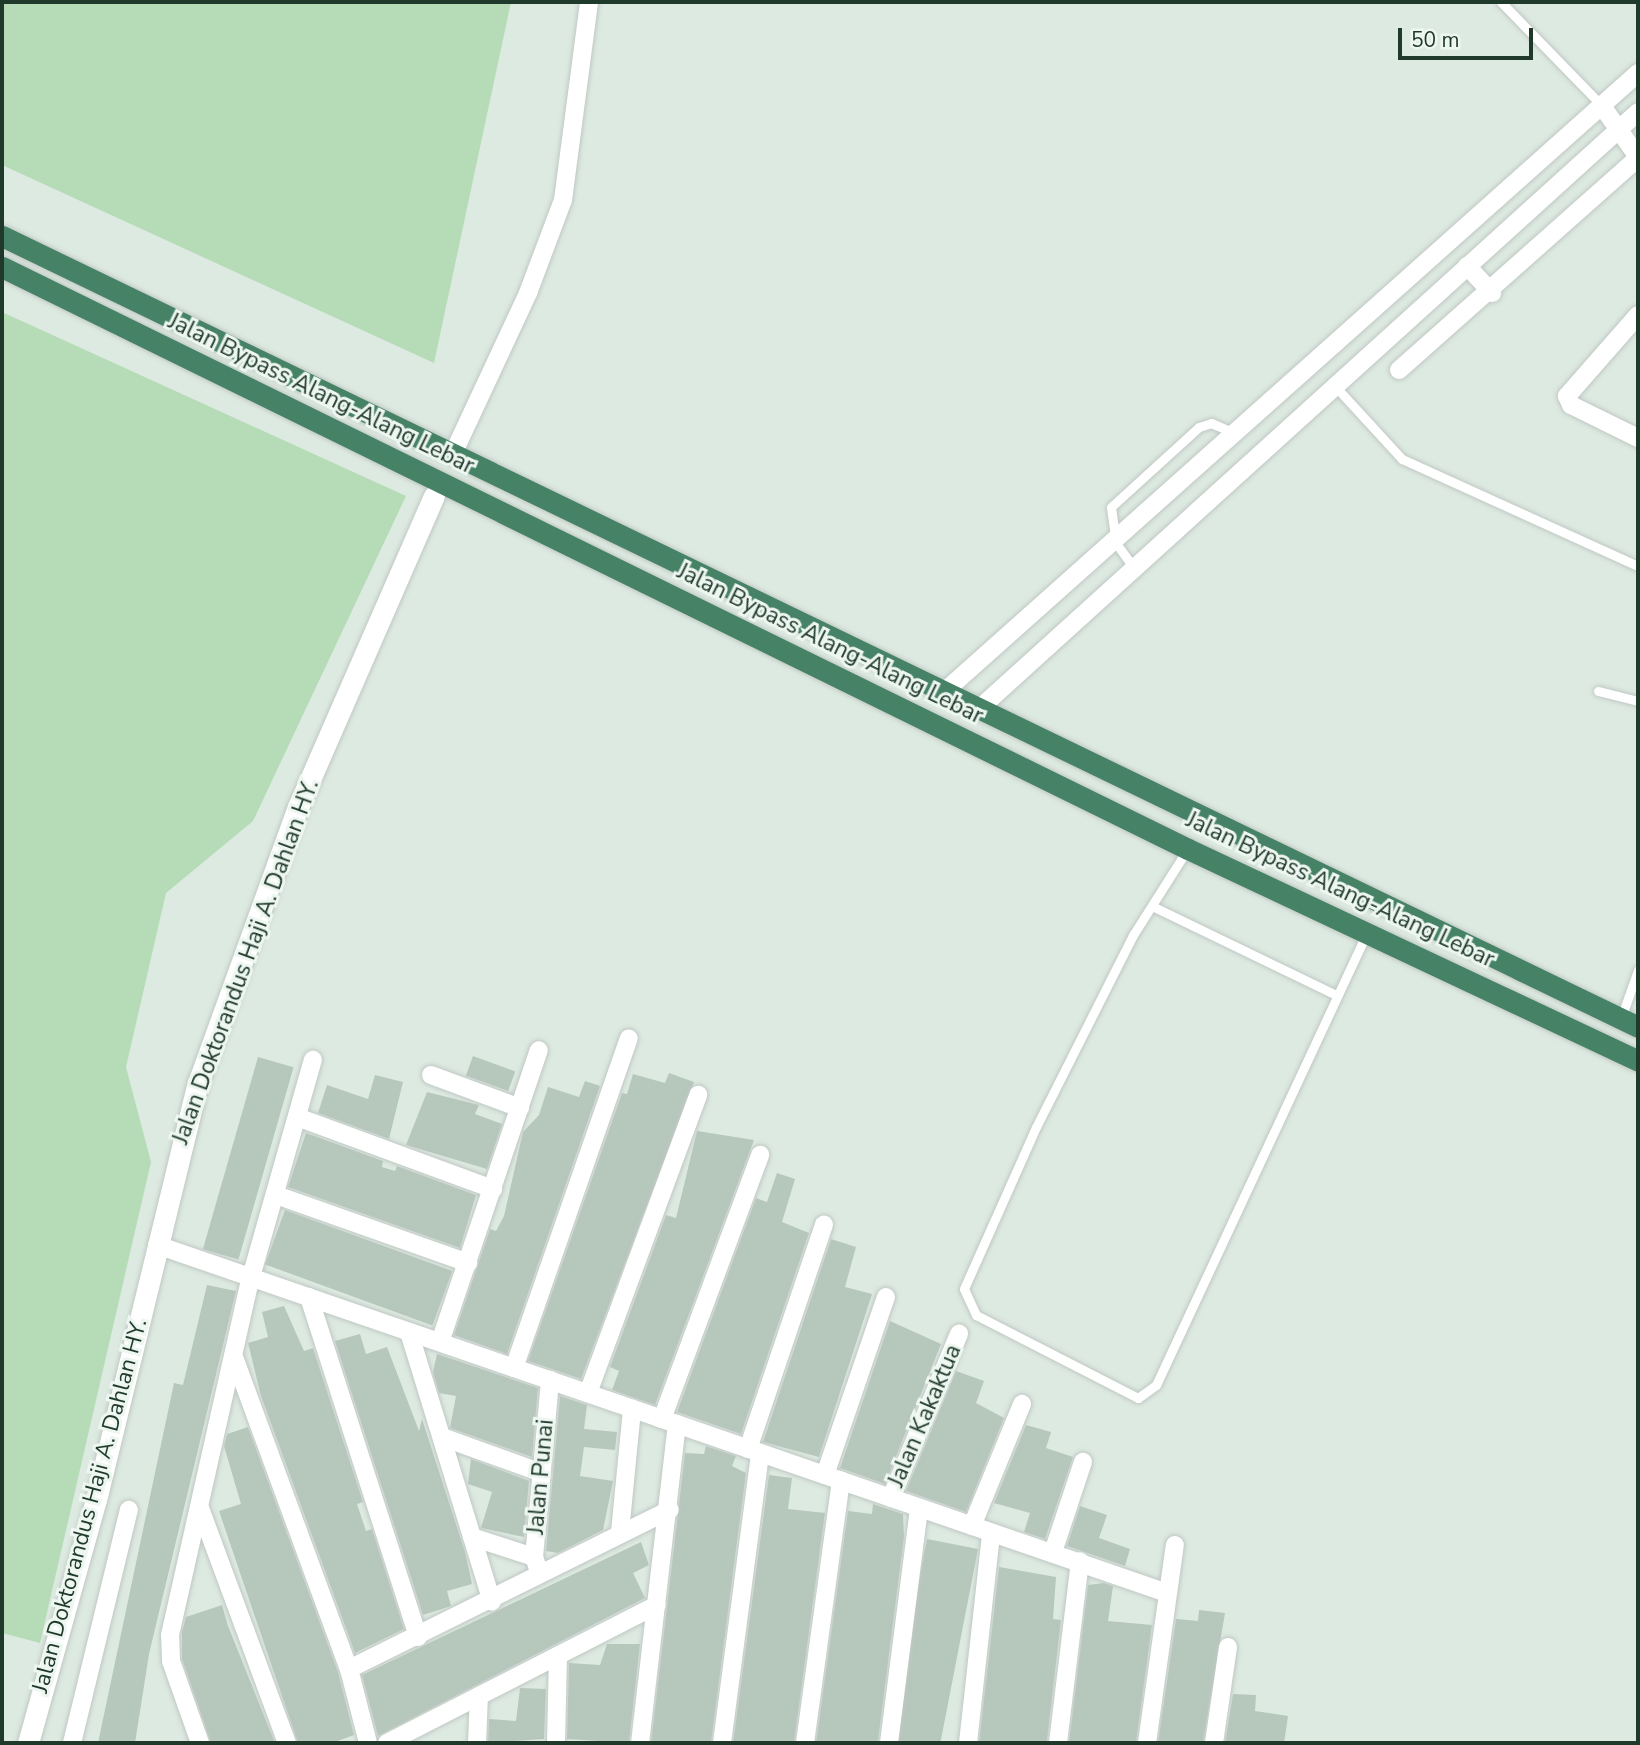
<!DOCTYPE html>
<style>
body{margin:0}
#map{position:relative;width:1640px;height:1745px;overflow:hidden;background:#ddeae1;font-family:"Nunito Sans",sans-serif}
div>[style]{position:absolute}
.green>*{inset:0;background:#b5dcb6}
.building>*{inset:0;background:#b6c7bc;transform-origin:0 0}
.roads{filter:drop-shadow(0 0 2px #c0c8c4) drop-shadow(0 0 2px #c0c8c4)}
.service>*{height:9px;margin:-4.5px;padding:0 4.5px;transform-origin:4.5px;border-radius:4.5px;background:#fff}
.minor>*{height:18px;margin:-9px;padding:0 9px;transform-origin:9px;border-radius:9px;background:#fff}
.tertiary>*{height:21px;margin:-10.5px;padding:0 10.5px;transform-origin:10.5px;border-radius:10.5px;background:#fff}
.trunk>*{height:21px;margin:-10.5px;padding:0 10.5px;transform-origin:10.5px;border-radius:10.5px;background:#468265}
span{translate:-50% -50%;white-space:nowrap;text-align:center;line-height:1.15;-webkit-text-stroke:6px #edf6f0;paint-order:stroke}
.street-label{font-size:23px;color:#1f392b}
.frame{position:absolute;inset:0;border:4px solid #1f392b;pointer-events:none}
.scale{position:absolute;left:1398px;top:28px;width:135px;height:32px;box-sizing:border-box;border:4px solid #1f392b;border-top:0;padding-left:9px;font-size:21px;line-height:24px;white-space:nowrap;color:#1f392b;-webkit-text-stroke:5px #edf6f0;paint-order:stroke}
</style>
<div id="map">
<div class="green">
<i style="clip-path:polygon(2px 2px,511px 2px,434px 363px,2px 165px)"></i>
<i style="clip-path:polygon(2px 312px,406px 496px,253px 821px,166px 893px,126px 1067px,151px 1162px,40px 1643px,2px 1633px)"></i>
</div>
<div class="building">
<i style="left:473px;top:1056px;width:45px;height:21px;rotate:20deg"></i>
<i style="left:258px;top:1057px;width:37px;height:200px;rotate:16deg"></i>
<i style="clip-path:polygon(669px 1073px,694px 1082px,581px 1379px,528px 1361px,622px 1093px,627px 1094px,633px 1074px,665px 1083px)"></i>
<i style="clip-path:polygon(375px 1075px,403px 1082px,389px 1139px,318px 1113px,327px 1085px,368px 1099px)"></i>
<i style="clip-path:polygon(585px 1081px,600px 1086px,507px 1354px,454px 1335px,490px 1229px,496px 1231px,504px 1216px,523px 1132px,539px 1115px,548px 1087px,579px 1097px)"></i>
<i style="clip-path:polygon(427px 1092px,479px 1105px,475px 1114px,502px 1124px,487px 1169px,406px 1145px)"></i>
<i style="clip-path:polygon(697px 1131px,754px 1140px,655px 1405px,612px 1390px,619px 1371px,610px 1367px,666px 1215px,676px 1218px)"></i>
<i style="clip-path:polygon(306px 1133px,383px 1161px,382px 1167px,395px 1171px,397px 1166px,476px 1195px,460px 1248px,288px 1187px)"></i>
<i style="clip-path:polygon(777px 1173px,795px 1179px,782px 1222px,809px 1233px,741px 1434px,677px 1412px,756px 1198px,767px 1202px)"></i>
<i style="left:285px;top:1210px;width:178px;height:58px;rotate:20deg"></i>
<i style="clip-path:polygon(831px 1239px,856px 1247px,845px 1287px,872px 1294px,819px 1457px,763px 1442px)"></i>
<i style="clip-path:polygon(207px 1285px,236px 1291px,149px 1654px,135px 1743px,98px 1743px,174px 1383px,183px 1385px)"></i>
<i style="clip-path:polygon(284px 1306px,304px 1351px,313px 1348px,363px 1502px,357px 1504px,366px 1531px,372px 1529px,404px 1629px,355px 1653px,261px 1396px,248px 1343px,268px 1337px,262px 1312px)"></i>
<i style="clip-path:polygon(890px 1321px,941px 1344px,885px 1484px,840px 1468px)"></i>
<i style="clip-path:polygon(360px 1334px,366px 1354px,387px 1347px,419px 1431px,422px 1419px,465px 1552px,472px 1584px,447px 1591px,451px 1606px,423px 1615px,335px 1341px)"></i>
<i style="clip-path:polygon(437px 1354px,538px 1388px,532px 1457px,450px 1428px,456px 1396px,439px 1393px,433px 1372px)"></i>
<i style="clip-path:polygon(956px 1371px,984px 1381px,976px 1403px,1004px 1418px,966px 1512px,906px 1491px)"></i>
<i style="clip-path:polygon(560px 1396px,587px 1405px,584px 1429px,617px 1432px,615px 1450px,584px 1447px,580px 1476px,613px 1481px,603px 1530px,558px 1553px,546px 1551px)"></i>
<i style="clip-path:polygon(1026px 1425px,1051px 1432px,1046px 1448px,1073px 1457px,1045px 1539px,1024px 1532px,1030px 1513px,994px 1503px)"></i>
<i style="clip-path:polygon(248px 1427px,338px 1672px,354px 1735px,332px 1743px,298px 1743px,219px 1511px,241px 1504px,224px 1446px,227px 1434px)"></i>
<i style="clip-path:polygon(706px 1446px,736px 1456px,732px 1466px,746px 1473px,711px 1743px,651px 1743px,685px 1453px,704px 1454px)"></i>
<i style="clip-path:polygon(471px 1459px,529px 1481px,524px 1537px,481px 1528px,492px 1492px,468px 1484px)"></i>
<i style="clip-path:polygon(769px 1475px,792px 1478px,788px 1509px,825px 1513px,794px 1743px,733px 1743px)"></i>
<i style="clip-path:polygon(873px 1504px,903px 1514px,904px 1537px,878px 1741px,816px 1743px,848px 1511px,872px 1514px)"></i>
<i style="clip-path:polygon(1080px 1506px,1107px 1515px,1099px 1538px,1130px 1549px,1125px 1566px,1067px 1546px)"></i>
<i style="left:927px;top:1539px;width:52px;height:206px;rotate:11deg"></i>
<i style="clip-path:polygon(641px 1542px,649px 1565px,633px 1573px,645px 1598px,378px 1736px,362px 1675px)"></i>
<i style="clip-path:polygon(999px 1567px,1056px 1577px,1053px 1619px,1061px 1620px,1047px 1741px,1041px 1743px,979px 1743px)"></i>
<i style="clip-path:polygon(1104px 1583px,1113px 1586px,1108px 1621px,1152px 1625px,1136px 1743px,1069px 1743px,1088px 1585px)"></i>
<i style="clip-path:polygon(222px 1605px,228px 1626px,275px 1743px,211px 1743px,182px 1659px,182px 1632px,186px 1617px)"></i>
<i style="clip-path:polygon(1199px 1610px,1225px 1613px,1203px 1743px,1158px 1743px,1176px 1619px,1198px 1621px)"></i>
<i style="clip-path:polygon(607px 1644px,640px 1644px,629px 1743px,567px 1739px,569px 1663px,600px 1665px)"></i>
<i style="clip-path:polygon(520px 1688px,546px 1689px,544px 1739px,488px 1743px,489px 1719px,516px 1721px)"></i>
<i style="clip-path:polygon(1233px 1694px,1256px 1695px,1255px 1711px,1288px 1716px,1284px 1743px,1225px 1743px)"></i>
</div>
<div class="roads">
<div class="service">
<i style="left:1501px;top:2px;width:145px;rotate:45.8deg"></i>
<i style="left:1335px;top:386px;width:99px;rotate:47.5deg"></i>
<i style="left:1402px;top:459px;width:259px;rotate:24.4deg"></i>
<i style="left:1134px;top:568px;width:31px;rotate:-126deg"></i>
<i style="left:1116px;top:543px;width:36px;rotate:-98deg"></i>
<i style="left:1111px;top:507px;width:119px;rotate:-42.3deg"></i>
<i style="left:1199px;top:427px;width:13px;rotate:-18deg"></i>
<i style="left:1211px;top:423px;width:26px;rotate:23deg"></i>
<i style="left:1598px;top:691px;width:41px;rotate:14deg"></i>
<i style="left:1187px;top:850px;width:101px;rotate:122.4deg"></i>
<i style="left:1133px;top:935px;width:215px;rotate:116.8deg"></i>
<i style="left:1036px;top:1127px;width:177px;rotate:114deg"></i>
<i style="left:964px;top:1289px;width:29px;rotate:65deg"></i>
<i style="left:976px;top:1315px;width:182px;rotate:27.1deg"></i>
<i style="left:1138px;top:1398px;width:22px;rotate:-36deg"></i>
<i style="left:1156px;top:1385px;width:500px;rotate:-65deg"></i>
<i style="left:1152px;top:906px;width:204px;rotate:25.8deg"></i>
<i style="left:1621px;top:1018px;width:51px;rotate:-70.5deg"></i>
</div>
<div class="minor">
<i style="left:1602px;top:106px;width:62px;rotate:54.8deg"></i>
<i style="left:1467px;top:266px;width:37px;rotate:47deg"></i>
<i style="left:1638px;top:315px;width:108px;rotate:131.2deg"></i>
<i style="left:1567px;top:396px;width:10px;rotate:66deg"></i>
<i style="left:1571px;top:405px;width:75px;rotate:26.2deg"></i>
<i style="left:1399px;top:370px;width:319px;rotate:-41.6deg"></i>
<i style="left:453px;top:454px;width:178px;rotate:-65deg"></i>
<i style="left:528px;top:293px;width:99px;rotate:-69.4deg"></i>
<i style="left:563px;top:200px;width:200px;rotate:-82.5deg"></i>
<i style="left:944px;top:692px;width:930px;rotate:-41.73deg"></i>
<i style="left:979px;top:709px;width:889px;rotate:-42.17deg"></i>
<i style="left:431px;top:1075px;width:95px;rotate:20.3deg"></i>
<i style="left:297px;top:1117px;width:209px;rotate:20.2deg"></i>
<i style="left:276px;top:1195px;width:204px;rotate:19.5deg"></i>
<i style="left:157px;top:1245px;width:1065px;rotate:19.01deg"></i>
<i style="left:309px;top:1297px;width:357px;rotate:72.2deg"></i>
<i style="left:409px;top:1332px;width:282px;rotate:72.9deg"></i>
<i style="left:440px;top:1342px;width:308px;rotate:-71.3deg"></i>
<i style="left:234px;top:1357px;width:333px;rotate:69.8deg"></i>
<i style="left:349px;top:1669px;width:76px;rotate:75.6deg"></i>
<i style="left:514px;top:1368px;width:349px;rotate:-70.8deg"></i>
<i style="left:588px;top:1393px;width:318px;rotate:-69.7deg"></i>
<i style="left:662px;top:1419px;width:282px;rotate:-69.6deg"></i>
<i style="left:442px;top:1437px;width:106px;rotate:19.8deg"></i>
<i style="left:748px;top:1449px;width:237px;rotate:-71.3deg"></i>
<i style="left:825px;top:1475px;width:188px;rotate:-71.1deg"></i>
<i style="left:891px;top:1498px;width:178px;rotate:-67.5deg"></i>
<i style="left:200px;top:1508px;width:251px;rotate:69.7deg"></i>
<i style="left:972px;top:1526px;width:132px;rotate:-67.7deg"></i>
<i style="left:620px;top:1532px;width:124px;rotate:-84.4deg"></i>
<i style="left:472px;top:1537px;width:65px;rotate:17.9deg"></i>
<i style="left:1053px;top:1552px;width:95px;rotate:-71.6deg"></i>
<i style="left:539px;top:1572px;width:16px;rotate:-108deg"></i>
<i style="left:534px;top:1557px;width:178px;rotate:-84.8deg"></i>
<i style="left:349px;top:1669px;width:358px;rotate:-26.4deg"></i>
<i style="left:72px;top:1743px;width:240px;rotate:-76.3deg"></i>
<i style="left:200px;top:1743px;width:87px;rotate:-109.5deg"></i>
<i style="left:171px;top:1661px;width:26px;rotate:-92deg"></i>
<i style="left:170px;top:1635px;width:367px;rotate:-77.3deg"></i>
<i style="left:251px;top:1277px;width:226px;rotate:-74.1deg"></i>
<i style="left:387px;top:1743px;width:303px;rotate:-27.1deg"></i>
<i style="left:477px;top:1743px;width:47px;rotate:-87.6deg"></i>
<i style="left:556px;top:1743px;width:86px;rotate:-88.7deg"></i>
<i style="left:640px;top:1743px;width:321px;rotate:-83.4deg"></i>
<i style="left:722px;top:1743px;width:292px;rotate:-82.5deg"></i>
<i style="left:805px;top:1743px;width:265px;rotate:-82.2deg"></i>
<i style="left:889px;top:1743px;width:237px;rotate:-82.7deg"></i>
<i style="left:968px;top:1743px;width:211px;rotate:-83.7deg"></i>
<i style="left:1058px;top:1743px;width:183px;rotate:-83.1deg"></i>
<i style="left:1147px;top:1743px;width:200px;rotate:-82deg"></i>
<i style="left:1214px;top:1743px;width:97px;rotate:-81.7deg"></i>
</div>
<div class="tertiary">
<i style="left:28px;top:1743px;width:252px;rotate:-74.4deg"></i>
<i style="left:96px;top:1500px;width:429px;rotate:-76.3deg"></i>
<i style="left:198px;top:1083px;width:294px;rotate:-70.1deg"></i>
<i style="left:298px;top:807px;width:339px;rotate:-66.4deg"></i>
</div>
<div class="trunk">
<i style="left:2px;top:236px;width:1817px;rotate:25.8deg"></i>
<i style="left:2px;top:267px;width:1321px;rotate:26.14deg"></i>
<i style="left:1188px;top:849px;width:497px;rotate:25.2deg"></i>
</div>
</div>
<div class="street-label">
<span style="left:321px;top:394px;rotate:26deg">Jalan Bypass Alang-Alang Lebar</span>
<span style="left:830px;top:644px;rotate:26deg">Jalan Bypass Alang-Alang Lebar</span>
<span style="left:1340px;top:890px;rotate:25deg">Jalan Bypass Alang-Alang Lebar</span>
<span style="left:246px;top:962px;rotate:-70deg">Jalan Doktorandus Haji A. Dahlan HY.</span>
<span style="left:925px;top:1416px;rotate:-67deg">Jalan Kakaktua</span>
<span style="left:541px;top:1477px;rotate:-85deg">Jalan Punai</span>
<span style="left:90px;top:1506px;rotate:-75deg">Jalan Doktorandus Haji A. Dahlan HY.</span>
</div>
<div class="frame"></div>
<div class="scale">50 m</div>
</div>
